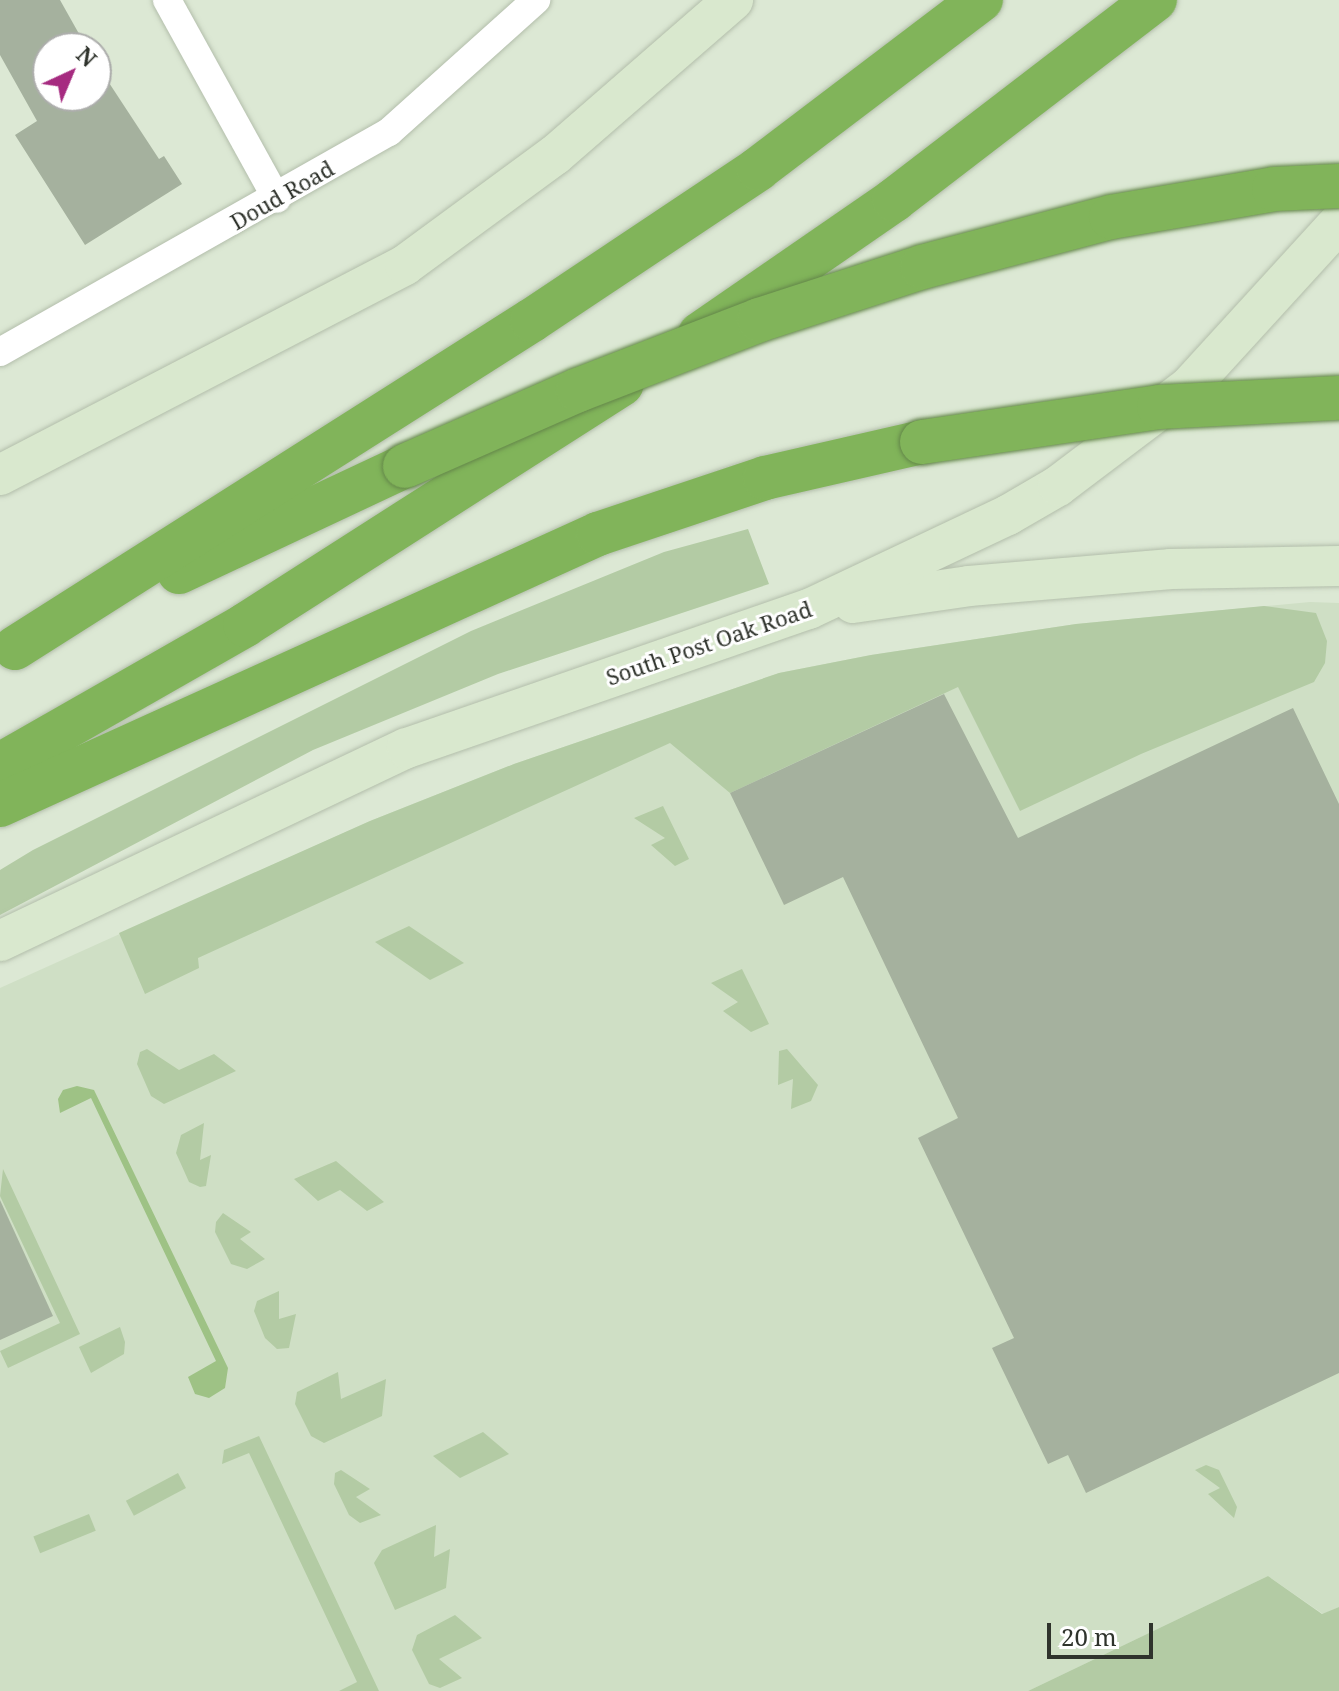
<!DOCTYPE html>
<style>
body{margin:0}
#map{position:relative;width:1339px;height:1691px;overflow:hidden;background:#dce8d4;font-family:"Noto Serif",serif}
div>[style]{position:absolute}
.built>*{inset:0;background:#cfdfc5}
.green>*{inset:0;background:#b3cba4;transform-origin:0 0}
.forest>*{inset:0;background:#9ec285}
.building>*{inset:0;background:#a5b19e}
.roads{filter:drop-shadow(0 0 2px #b3beab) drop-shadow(0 0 2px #b3beab)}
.minor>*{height:28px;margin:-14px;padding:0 14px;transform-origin:14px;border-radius:14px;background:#fff}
.secondary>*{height:40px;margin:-20px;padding:0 20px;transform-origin:20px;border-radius:20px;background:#d9e8ce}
.motorway>*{height:44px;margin:-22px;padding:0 22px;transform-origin:22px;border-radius:22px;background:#81b45a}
.bridges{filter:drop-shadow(0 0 2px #64874a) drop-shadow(0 0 2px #64874a)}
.motorway-bridge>*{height:44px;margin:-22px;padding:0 22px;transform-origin:22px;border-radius:22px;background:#81b45a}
span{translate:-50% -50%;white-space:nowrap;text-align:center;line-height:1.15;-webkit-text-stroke:6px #fff;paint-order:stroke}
.street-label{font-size:22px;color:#2f332c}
.north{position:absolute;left:32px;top:32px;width:80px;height:80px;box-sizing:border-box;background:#fff;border:2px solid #acadab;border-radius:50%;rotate:44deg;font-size:22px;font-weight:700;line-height:32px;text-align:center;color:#2f332c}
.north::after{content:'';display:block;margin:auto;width:28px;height:36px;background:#a62b80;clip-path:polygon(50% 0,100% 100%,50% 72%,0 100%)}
.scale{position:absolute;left:1047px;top:1623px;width:106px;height:36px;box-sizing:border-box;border:4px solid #2f332c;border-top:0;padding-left:10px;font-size:24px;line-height:28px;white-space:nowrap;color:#2f332c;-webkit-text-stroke:6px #fff;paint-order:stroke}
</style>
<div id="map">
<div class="built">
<i style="clip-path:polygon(1310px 602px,1339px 603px,1339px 1607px,1323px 1614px,1268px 1576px,1028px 1691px,0 1691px,0 988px,370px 821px,514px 764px,779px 673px,871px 655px,1076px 624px)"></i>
</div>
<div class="green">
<i style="clip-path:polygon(748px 529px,769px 584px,498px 674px,313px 750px,0 915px,0 870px,33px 850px,471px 631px,664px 552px)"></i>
<i style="clip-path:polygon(1264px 606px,1316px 613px,1327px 641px,1325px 663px,1314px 682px,1141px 754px,1020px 811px,958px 687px,730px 793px,670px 743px,198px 958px,199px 968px,145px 994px,119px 933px,370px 821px,514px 764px,779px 673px,871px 655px,1076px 624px)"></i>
<i style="clip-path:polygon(663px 806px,689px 859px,675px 866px,651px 845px,665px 838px,634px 818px)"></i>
<i style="clip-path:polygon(409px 926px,464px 963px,430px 980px,375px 942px)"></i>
<i style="clip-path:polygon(742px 969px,769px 1024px,751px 1032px,723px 1011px,738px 1002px,711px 983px)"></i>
<i style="clip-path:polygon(147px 1049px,179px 1070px,214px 1054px,236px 1071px,164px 1104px,151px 1096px,137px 1064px,140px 1052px)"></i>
<i style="clip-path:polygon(787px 1049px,818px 1085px,811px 1101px,791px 1109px,793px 1079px,778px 1085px,779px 1051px)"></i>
<i style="clip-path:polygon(204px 1123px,200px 1160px,211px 1155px,206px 1186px,200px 1187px,189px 1182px,176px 1153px,181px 1135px)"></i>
<i style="clip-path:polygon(336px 1161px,384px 1202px,367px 1211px,340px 1190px,318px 1201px,294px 1179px)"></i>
<i style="clip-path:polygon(3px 1169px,80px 1334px,8px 1368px,0 1351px,60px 1323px,0 1196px)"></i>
<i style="clip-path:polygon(223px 1213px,251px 1232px,240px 1239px,265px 1259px,247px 1269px,231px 1264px,215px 1232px,216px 1222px)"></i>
<i style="clip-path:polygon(279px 1291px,279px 1319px,296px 1314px,289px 1348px,277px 1349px,265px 1338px,254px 1311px,257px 1301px)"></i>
<i style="clip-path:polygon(120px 1327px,125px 1342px,124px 1354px,91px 1373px,79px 1347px)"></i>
<i style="clip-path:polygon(338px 1372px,341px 1399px,386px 1379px,382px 1416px,324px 1443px,311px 1436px,295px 1404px,297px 1392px)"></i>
<i style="clip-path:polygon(483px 1432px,509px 1454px,460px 1478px,433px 1456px)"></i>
<i style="clip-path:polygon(259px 1436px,379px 1691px,339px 1691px,357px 1682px,249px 1453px,222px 1464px,224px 1450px)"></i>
<i style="clip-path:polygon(1206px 1465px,1219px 1470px,1237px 1507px,1234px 1518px,1208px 1494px,1220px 1488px,1195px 1470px)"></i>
<i style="clip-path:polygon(341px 1470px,370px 1489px,356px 1497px,381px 1515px,360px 1523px,349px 1515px,334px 1484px,335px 1473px)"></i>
<i style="left:178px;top:1473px;width:17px;height:59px;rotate:62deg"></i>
<i style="left:89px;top:1514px;width:18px;height:60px;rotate:68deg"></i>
<i style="clip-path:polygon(436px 1525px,434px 1557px,450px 1549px,446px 1588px,395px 1610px,374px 1563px,382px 1550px)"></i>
<i style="clip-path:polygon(1268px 1576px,1322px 1614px,1339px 1607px,1339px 1691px,1028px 1691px)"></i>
<i style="clip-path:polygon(455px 1615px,482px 1638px,439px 1659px,462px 1678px,440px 1688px,429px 1684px,412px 1650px,417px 1635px)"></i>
</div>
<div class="forest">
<i style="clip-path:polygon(77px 1086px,94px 1090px,228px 1368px,225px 1388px,209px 1398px,195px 1394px,188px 1377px,216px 1361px,91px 1098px,60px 1113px,58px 1099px,63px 1090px)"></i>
</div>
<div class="building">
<i style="clip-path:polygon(0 0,60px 0,87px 48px,48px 48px,48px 96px,96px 96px,96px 63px,159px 159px,164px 156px,182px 184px,85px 245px,15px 135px,37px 121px,0 55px)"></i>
<i style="clip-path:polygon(944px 694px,1018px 838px,1293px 708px,1339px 804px,1339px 1373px,1086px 1493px,1068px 1455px,1048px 1464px,992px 1348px,1014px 1338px,918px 1138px,958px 1118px,843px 877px,784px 905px,730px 793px)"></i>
<i style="clip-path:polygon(0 1200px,53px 1316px,0 1340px)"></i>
</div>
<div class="roads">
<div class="minor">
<i style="left:167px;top:0;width:227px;rotate:61.1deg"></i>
<i style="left:0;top:352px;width:447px;rotate:-29.5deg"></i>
<i style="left:389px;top:132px;width:198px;rotate:-41.9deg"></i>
</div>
<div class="secondary">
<i style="left:0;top:475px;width:456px;rotate:-27.4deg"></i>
<i style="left:405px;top:265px;width:186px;rotate:-36.3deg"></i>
<i style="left:555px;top:155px;width:236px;rotate:-41deg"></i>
<i style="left:853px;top:603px;width:117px;rotate:-8.3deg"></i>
<i style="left:969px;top:586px;width:203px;rotate:-4.8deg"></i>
<i style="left:1171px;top:569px;width:168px;rotate:-1deg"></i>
<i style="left:0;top:941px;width:450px;rotate:-25.4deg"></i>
<i style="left:407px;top:748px;width:425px;rotate:-19.1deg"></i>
<i style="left:809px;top:609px;width:220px;rotate:-25.3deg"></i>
<i style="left:1008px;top:515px;width:58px;rotate:-30.1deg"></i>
<i style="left:1058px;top:486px;width:164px;rotate:-37.1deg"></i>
<i style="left:1189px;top:387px;width:222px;rotate:-47.6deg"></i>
</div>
<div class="motorway">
<i style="left:700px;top:334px;width:236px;rotate:-34.6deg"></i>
<i style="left:894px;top:200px;width:329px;rotate:-37.5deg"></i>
<i style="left:179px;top:572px;width:250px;rotate:-25.1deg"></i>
<i style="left:15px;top:648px;width:612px;rotate:-32.39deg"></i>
<i style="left:532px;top:320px;width:272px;rotate:-33.7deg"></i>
<i style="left:758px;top:169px;width:280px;rotate:-37.2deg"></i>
<i style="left:0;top:765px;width:282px;rotate:-29.7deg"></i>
<i style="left:245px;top:625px;width:447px;rotate:-32.6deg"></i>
<i style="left:0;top:805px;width:657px;rotate:-24.38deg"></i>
<i style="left:598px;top:534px;width:176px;rotate:-18.5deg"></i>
<i style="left:765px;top:478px;width:161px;rotate:-12.9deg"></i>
</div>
</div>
<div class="bridges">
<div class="motorway-bridge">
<i style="left:922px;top:442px;width:240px;rotate:-8.4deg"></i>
<i style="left:1159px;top:407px;width:180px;rotate:-2.9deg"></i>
<i style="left:405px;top:466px;width:189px;rotate:-23.7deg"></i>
<i style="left:578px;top:390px;width:194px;rotate:-21.1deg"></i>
<i style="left:759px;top:320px;width:171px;rotate:-18deg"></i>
<i style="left:922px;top:267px;width:196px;rotate:-14.8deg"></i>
<i style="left:1111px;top:217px;width:165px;rotate:-9.7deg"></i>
<i style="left:1274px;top:189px;width:65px;rotate:-2.6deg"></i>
</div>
</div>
<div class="street-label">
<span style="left:282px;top:195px;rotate:-30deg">Doud Road</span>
<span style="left:709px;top:643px;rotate:-19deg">South Post Oak Road</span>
</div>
<div class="north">N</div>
<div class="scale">20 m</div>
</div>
